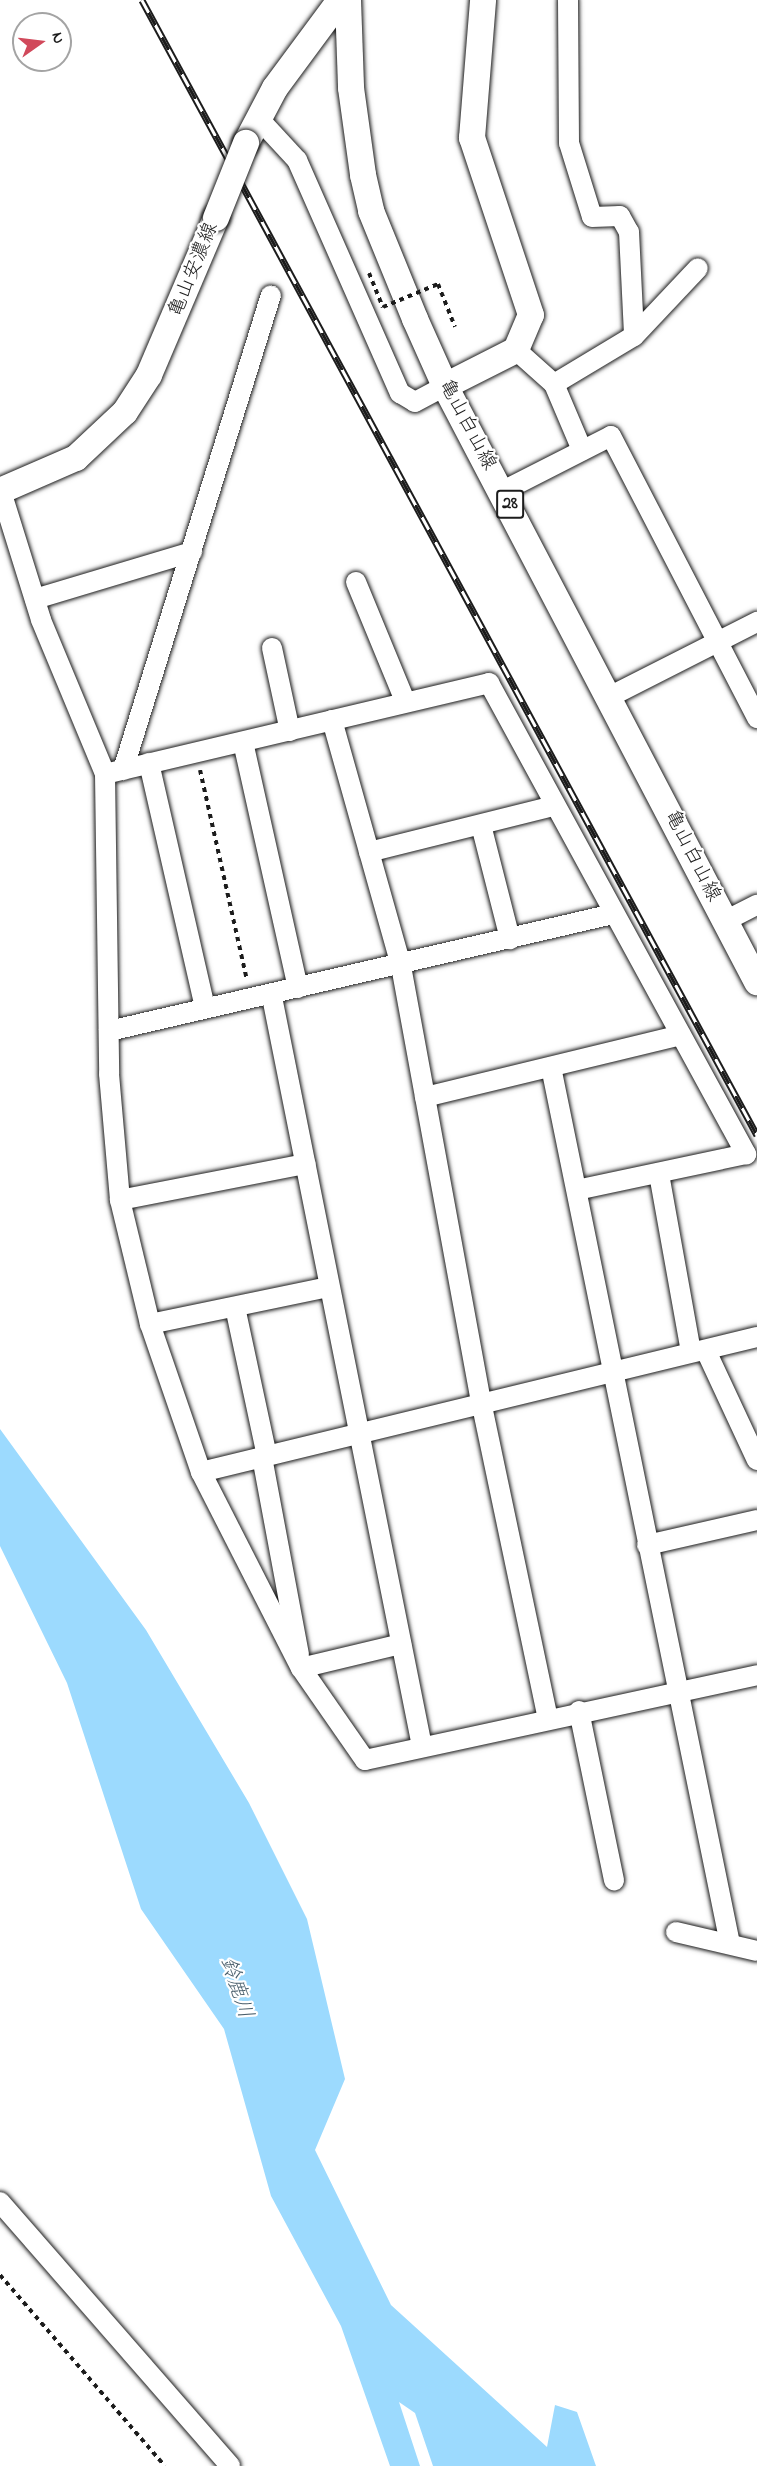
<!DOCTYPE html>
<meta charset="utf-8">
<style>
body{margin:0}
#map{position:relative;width:757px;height:2466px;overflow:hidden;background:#fff;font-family:"Indie Flower","Klee One",sans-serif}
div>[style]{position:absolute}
.water>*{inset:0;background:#9cdafe}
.path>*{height:4px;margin-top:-2px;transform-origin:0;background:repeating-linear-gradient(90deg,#1c1c1c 0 4.5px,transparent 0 9px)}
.roads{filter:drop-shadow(0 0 2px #1c1c1c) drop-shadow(0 0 2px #1c1c1c)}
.minor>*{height:20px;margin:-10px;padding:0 10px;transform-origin:10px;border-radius:10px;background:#fff}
.major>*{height:26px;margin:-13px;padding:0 13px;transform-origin:13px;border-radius:13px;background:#fff}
.rail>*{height:7px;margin-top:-3.5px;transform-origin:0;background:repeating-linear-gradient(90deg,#fff 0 14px,#1c1c1c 0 28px);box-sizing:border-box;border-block:2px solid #1c1c1c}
.path-bridge>*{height:4px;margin-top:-2px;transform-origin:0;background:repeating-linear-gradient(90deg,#1c1c1c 0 4.5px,transparent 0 9px)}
.bridges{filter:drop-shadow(0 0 2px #1c1c1c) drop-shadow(0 0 2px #1c1c1c)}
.major-bridge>*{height:26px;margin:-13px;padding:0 13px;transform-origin:13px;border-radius:13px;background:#fff}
span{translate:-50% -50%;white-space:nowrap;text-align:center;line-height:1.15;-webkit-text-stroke:4.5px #fff;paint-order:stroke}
.shield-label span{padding:2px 4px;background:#fff;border:2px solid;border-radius:4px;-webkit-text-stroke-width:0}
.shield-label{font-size:18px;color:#1c1c1c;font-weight:700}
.street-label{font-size:20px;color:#1c1c1c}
.water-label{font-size:21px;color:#495e6b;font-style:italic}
.north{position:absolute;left:12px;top:12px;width:60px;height:60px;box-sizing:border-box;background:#fff;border:2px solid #a4a4a4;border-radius:50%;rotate:76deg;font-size:16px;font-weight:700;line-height:24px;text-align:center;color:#1c1c1c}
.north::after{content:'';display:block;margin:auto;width:21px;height:27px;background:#d1495b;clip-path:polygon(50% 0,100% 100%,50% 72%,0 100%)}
</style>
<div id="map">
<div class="water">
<i style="clip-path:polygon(0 1429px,146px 1630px,249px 1803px,307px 1919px,345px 2079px,315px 2150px,391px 2305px,547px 2447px,555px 2405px,577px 2412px,596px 2466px,433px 2466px,415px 2413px,399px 2402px,420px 2466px,390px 2466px,341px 2326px,271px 2196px,224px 2029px,141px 1909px,67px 1683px,0 1546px)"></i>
</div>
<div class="path">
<i style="left:200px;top:770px;width:215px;rotate:77.4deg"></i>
<i style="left:0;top:2275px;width:252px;rotate:49.2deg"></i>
</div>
<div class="roads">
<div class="minor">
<i style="left:568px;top:0;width:143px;rotate:89.6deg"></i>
<i style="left:569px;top:143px;width:77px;rotate:72.7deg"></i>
<i style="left:592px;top:217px;width:28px;rotate:-2deg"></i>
<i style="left:620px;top:216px;width:18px;rotate:61deg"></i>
<i style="left:629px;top:232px;width:104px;rotate:87.2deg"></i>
<i style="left:259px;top:119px;width:56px;rotate:47.2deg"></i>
<i style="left:297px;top:160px;width:255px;rotate:66.2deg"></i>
<i style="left:400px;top:393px;width:17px;rotate:31deg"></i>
<i style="left:415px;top:402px;width:34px;rotate:-28deg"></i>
<i style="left:516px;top:350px;width:51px;rotate:41.8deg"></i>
<i style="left:554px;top:384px;width:93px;rotate:-31deg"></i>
<i style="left:634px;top:336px;width:93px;rotate:-46.7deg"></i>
<i style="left:554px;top:384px;width:72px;rotate:67deg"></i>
<i style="left:0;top:488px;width:138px;rotate:72.7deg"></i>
<i style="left:41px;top:620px;width:167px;rotate:67.4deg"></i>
<i style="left:105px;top:774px;width:300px;rotate:89.2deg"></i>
<i style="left:109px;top:1074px;width:126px;rotate:85deg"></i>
<i style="left:120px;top:1200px;width:128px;rotate:76.4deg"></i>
<i style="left:150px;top:1324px;width:157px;rotate:71deg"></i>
<i style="left:201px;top:1472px;width:220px;rotate:63deg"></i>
<i style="left:301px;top:1668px;width:112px;rotate:55.2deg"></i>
<i style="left:365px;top:1760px;width:401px;rotate:-12.2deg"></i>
<i style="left:503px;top:491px;width:121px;rotate:-27deg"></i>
<i style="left:611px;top:436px;width:318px;rotate:62.6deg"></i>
<i style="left:356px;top:582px;width:129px;rotate:67.6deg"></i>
<i style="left:35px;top:599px;width:164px;rotate:-16.7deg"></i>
<i style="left:272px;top:648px;width:85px;rotate:77.8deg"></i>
<i style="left:609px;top:697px;width:166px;rotate:-26.9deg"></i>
<i style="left:332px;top:720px;width:255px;rotate:74.3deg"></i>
<i style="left:401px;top:966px;width:447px;rotate:79.6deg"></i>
<i style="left:482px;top:1406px;width:319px;rotate:78.1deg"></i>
<i style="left:243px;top:742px;width:252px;rotate:77.4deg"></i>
<i style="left:149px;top:763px;width:251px;rotate:77.1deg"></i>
<i style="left:123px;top:770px;width:497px;rotate:-72.7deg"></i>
<i style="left:105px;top:774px;width:395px;rotate:-13.3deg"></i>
<i style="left:489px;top:683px;width:537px;rotate:61.38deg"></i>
<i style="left:746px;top:1154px;width:173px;rotate:168deg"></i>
<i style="left:481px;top:825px;width:118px;rotate:75.7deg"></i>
<i style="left:369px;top:852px;width:191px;rotate:-14deg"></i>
<i style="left:725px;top:921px;width:36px;rotate:-27deg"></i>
<i style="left:272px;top:997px;width:764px;rotate:78.68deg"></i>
<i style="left:109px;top:1031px;width:517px;rotate:-13.07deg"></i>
<i style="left:551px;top:1067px;width:895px;rotate:78.46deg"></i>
<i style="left:425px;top:1097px;width:263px;rotate:-13.6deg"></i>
<i style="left:659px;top:1174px;width:180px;rotate:79.8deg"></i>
<i style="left:120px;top:1200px;width:189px;rotate:-11deg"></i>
<i style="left:235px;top:1307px;width:152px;rotate:77.9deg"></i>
<i style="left:150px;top:1324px;width:182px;rotate:-11.7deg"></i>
<i style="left:707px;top:1353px;width:118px;rotate:65deg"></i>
<i style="left:262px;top:1457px;width:201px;rotate:79.4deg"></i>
<i style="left:201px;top:1472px;width:572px;rotate:-13.65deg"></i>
<i style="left:647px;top:1545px;width:113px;rotate:-12.8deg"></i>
<i style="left:301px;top:1668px;width:103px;rotate:-13.5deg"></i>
<i style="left:579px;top:1711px;width:173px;rotate:78.3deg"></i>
<i style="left:676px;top:1932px;width:83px;rotate:13.2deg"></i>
<i style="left:0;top:2202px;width:350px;rotate:48.9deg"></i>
</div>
<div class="major">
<i style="left:348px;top:0;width:88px;rotate:88deg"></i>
<i style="left:351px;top:88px;width:88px;rotate:82.1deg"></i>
<i style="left:363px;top:175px;width:37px;rotate:77deg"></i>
<i style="left:371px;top:211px;width:117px;rotate:67.8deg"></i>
<i style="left:415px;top:319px;width:73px;rotate:65.9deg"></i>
<i style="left:445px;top:386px;width:673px;rotate:62.37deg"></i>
<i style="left:246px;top:143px;width:62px;rotate:-62.2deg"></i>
<i style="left:275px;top:88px;width:109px;rotate:-53.5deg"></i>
<i style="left:445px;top:386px;width:80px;rotate:-26.9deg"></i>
<i style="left:516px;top:350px;width:38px;rotate:-67deg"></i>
<i style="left:531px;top:315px;width:187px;rotate:-108.4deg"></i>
<i style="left:472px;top:138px;width:138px;rotate:-85.4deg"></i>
<i style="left:0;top:491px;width:83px;rotate:-23.5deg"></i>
<i style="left:76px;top:458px;width:67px;rotate:-43.2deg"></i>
<i style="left:125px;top:412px;width:44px;rotate:-57deg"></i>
<i style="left:149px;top:375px;width:171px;rotate:-66.9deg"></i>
</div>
</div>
<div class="rail">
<i style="left:142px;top:0;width:1291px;rotate:61.55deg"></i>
</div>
<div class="path-bridge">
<i style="left:369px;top:273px;width:37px;rotate:68deg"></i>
<i style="left:383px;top:307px;width:60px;rotate:-22.7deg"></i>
<i style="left:438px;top:284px;width:46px;rotate:68.4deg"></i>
</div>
<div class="bridges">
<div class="major-bridge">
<i style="left:216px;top:218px;width:81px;rotate:-68.2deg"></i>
</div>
</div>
<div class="shield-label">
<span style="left:510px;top:504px">28</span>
</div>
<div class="street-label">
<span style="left:194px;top:270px;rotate:-68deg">亀山安濃線</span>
<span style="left:467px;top:425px;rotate:62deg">亀山白山線</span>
<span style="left:692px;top:856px;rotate:63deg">亀山白山線</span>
</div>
<div class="water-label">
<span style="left:236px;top:1988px;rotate:72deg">鈴鹿川</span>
</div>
<div class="north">N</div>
</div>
